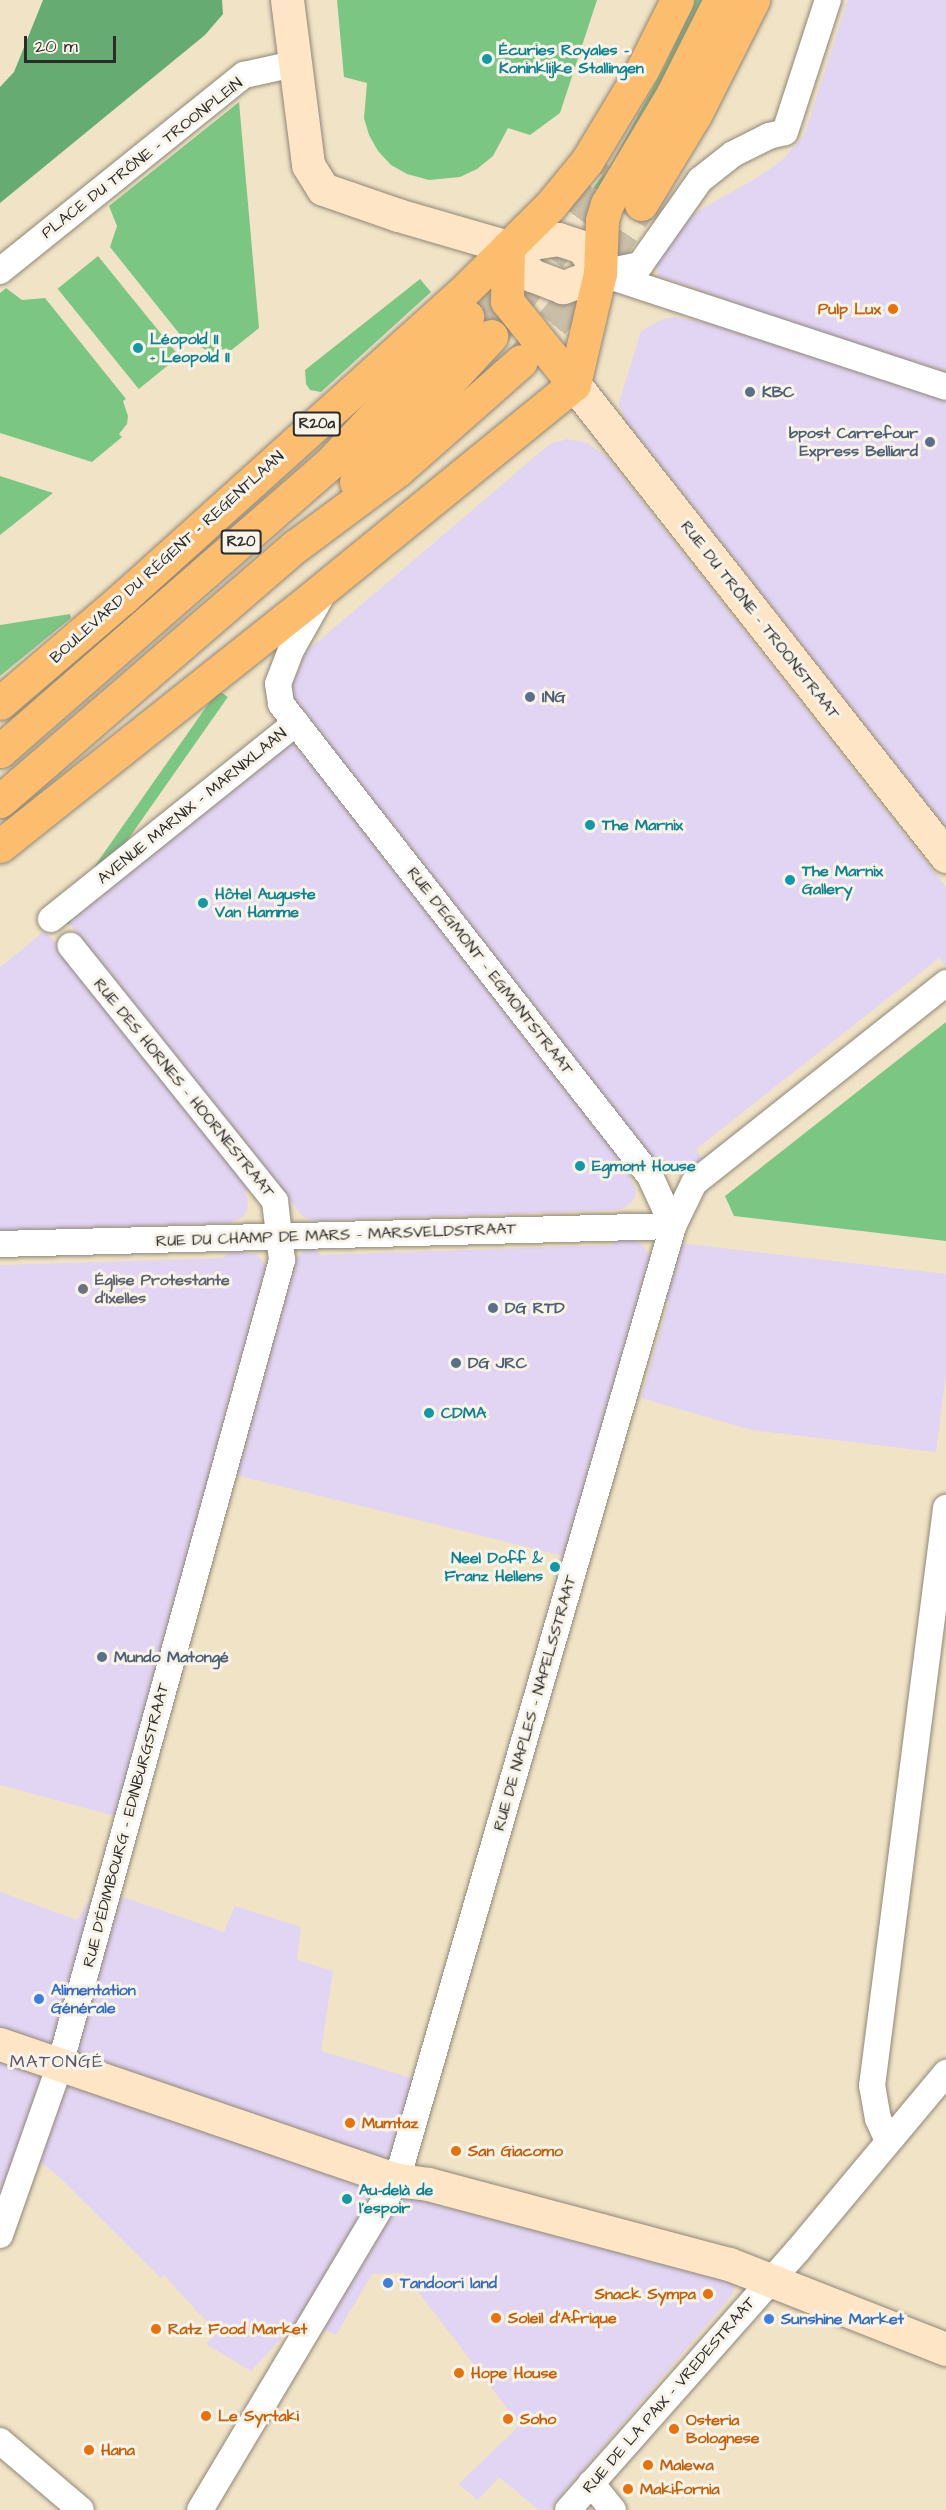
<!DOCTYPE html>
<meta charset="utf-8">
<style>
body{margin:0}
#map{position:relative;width:946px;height:2510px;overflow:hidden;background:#f1e3c6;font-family:"Architects Daughter",sans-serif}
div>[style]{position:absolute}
.built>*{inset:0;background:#e2d4f3}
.green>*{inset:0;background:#7cc684;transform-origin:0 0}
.forest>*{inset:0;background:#65ab72}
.highway-tunnel>*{height:33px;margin-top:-16.5px;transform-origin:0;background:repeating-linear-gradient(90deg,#c9bea7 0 33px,transparent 0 49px)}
.roads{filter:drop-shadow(0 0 2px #8e8778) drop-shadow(0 0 2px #8e8778)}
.street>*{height:26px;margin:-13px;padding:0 13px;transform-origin:13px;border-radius:13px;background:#fff}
.secondary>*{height:33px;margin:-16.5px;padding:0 16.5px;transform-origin:16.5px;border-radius:16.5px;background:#fee5c5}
.primary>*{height:33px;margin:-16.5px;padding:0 16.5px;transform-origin:16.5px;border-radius:16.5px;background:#fcbd6f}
.highway>*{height:33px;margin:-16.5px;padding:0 16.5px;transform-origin:16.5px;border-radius:16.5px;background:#fcbd6f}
.dots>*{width:16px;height:16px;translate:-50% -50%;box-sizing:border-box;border:3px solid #f7f3e8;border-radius:50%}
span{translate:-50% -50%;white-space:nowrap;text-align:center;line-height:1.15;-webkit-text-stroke:6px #f7f3e8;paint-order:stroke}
.shield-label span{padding:2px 4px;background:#f7f3e8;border:2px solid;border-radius:4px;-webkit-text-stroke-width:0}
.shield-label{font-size:15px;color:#2b2b2b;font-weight:700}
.culture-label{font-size:16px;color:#0d838f;font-weight:700}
.left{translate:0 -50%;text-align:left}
.right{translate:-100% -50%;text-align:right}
.street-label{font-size:16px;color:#2b2b2b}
.food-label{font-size:16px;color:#c56008;font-weight:700}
.service-label{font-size:16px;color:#4e5e75;font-weight:700}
.worship-label{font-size:16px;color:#5b616d;font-weight:700}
.shop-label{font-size:16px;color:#366cbe;font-weight:700}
.neighbourhood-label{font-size:18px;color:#595467;letter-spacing:1.5px}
.scale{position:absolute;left:24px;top:36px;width:92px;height:27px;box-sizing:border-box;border:3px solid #2b2b2b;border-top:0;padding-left:8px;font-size:18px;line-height:21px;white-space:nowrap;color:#2b2b2b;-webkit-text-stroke:4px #f7f3e8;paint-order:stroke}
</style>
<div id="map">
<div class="built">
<i style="clip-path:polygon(848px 0,946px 0,946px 827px,626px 421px,619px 403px,641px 331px,663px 319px,675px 317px,711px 323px,721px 298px,658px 276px,656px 263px,683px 220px,758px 177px,782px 160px,804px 136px)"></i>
<i style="clip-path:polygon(567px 439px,588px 443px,608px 458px,946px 887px,946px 966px,939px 958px,696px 1149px,702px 1159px,694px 1165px,680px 1173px,674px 1172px,656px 1158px,630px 1177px,636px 1191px,635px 1198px,624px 1208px,616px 1210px,314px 1221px,303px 1217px,270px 1174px,244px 1193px,248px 1199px,247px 1211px,243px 1217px,229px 1223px,0 1231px,0 967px,45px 931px,64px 952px,81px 938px,63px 916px,288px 737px,302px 753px,321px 738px,294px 705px,289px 687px,301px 656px,550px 444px)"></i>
<i style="clip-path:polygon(619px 1237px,628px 1238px,643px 1245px,652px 1260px,568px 1557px,215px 1470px,119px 1817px,0 1785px,0 1265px,223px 1258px,229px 1252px,242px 1251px,255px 1254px,262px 1260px,266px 1268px,266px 1280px,293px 1262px,306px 1249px,314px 1248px,320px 1255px,613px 1245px)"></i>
<i style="clip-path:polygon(687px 1244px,946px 1274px,946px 1375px,936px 1452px,752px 1430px,641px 1398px,669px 1302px,663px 1295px,680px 1246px)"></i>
<i style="clip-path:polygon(97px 1888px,224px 1932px,235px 1906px,301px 1927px,297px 1960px,333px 1971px,321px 2051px,415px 2079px,386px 2167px,735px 2283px,732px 2295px,549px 2510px,539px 2510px,499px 2477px,478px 2500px,459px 2484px,520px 2425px,404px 2273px,372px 2274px,336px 2335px,300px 2318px,251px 2371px,206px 2344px,217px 2333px,164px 2275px,161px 2278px,58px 2176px,19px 2145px,0 2198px,0 1892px,77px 1920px)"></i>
</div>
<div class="green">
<i style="clip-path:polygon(337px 0,597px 0,560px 113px,530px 135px,508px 128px,493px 156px,477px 169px,460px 177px,429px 180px,407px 174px,391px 165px,378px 151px,369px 135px,364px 118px,367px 83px,344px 77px)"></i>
<i style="clip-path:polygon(695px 0,709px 0,600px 191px,593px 188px,613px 161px,666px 64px)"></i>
<i style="clip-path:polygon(239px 102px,259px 328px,229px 352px,227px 348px,213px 353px,194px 344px,190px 347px,110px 247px,117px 226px,109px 206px)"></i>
<i style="left:98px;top:256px;width:129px;height:52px;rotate:51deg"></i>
<i style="clip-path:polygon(420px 279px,431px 292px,321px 392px,310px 390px,306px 384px,305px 370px)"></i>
<i style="clip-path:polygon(6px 288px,22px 300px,45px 298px,126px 399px,123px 401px,128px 416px,127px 424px,119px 434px,122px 437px,92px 462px,0 433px,0 293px)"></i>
<i style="clip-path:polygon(0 476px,53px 493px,0 535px)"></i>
<i style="clip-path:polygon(70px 614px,71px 618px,0 676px,0 625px)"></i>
<i style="left:218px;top:690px;width:12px;height:278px;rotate:35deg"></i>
<i style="clip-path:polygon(946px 1022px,946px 1241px,734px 1216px,725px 1196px)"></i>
</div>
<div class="forest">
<i style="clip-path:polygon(43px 0,222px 0,223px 14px,205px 35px,0 203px,0 87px,14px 72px)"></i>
</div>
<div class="highway-tunnel">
<i style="left:467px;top:317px;width:81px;rotate:-50deg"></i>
<i style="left:491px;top:336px;width:207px;rotate:-53.6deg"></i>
<i style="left:521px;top:361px;width:132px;rotate:-50.5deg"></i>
<i style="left:605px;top:259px;width:66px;rotate:-56.8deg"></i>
</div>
<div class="roads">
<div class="street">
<i style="left:0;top:271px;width:313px;rotate:-38.8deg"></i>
<i style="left:244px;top:75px;width:51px;rotate:-12.4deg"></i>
<i style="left:600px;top:273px;width:41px;rotate:-11.3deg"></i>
<i style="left:640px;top:265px;width:104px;rotate:-54.8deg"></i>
<i style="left:700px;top:180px;width:42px;rotate:-38.2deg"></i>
<i style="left:733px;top:154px;width:40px;rotate:-26.6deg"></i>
<i style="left:769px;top:136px;width:16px;rotate:-14deg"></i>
<i style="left:785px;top:132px;width:139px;rotate:-72deg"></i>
<i style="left:603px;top:274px;width:361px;rotate:18.2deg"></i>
<i style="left:322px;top:595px;width:63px;rotate:119.4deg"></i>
<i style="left:291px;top:650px;width:36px;rotate:111deg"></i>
<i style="left:278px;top:684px;width:20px;rotate:81deg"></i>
<i style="left:281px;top:704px;width:599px;rotate:51.98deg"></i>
<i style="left:650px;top:1176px;width:55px;rotate:65.3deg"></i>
<i style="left:51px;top:919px;width:314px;rotate:-38.7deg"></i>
<i style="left:0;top:1244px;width:673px;rotate:-1.53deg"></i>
<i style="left:888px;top:2141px;width:24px;rotate:-114deg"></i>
<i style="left:878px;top:2119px;width:34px;rotate:-100deg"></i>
<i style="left:872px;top:2086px;width:583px;rotate:-82.7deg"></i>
<i style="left:0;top:2235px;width:180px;rotate:-70.6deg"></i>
<i style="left:60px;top:2065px;width:835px;rotate:-74.58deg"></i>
<i style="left:282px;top:1260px;width:59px;rotate:-96.8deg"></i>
<i style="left:275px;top:1201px;width:327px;rotate:-128.7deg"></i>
<i style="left:0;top:2441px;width:106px;rotate:40.4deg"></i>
<i style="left:591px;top:2483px;width:35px;rotate:51deg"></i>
<i style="left:200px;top:2510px;width:384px;rotate:-59.2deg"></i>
<i style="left:397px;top:2180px;width:993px;rotate:-73.86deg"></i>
<i style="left:673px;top:1226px;width:48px;rotate:-64deg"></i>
<i style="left:694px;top:1183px;width:322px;rotate:-38.4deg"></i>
<i style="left:568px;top:2510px;width:347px;rotate:-48.5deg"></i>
<i style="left:798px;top:2250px;width:231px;rotate:-50.1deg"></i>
</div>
<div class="secondary">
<i style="left:287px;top:0;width:166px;rotate:82.7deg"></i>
<i style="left:308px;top:165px;width:28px;rotate:58deg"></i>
<i style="left:323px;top:189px;width:79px;rotate:19.1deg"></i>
<i style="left:398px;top:215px;width:115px;rotate:16.2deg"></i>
<i style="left:508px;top:247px;width:51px;rotate:-9.1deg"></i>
<i style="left:558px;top:239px;width:25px;rotate:18deg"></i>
<i style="left:582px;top:247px;width:32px;rotate:55deg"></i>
<i style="left:600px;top:273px;width:40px;rotate:159deg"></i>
<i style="left:563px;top:287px;width:34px;rotate:-159deg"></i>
<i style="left:531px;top:275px;width:36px;rotate:-129deg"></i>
<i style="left:574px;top:384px;width:601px;rotate:51.76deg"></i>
<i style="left:0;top:2044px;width:420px;rotate:18.9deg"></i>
<i style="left:397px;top:2180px;width:31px;rotate:7deg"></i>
<i style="left:428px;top:2184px;width:311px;rotate:14.9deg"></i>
<i style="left:729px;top:2264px;width:233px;rotate:21.4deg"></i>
</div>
<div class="primary">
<i style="left:508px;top:247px;width:54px;rotate:91.1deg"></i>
<i style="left:507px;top:301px;width:107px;rotate:51.1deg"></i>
<i style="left:0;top:703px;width:162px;rotate:-40.5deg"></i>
<i style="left:123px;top:598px;width:455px;rotate:-42deg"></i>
<i style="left:461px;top:294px;width:125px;rotate:-44.7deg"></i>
<i style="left:550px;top:206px;width:58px;rotate:-50.6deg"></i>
<i style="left:587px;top:161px;width:106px;rotate:-58.9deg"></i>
<i style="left:642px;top:70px;width:78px;rotate:-63.4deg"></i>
<i style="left:0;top:846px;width:379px;rotate:-38.5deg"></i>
<i style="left:297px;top:610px;width:357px;rotate:-39.2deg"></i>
<i style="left:574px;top:384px;width:114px;rotate:-76.8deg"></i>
<i style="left:600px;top:273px;width:53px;rotate:-87.8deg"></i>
<i style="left:602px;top:220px;width:17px;rotate:-73deg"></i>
<i style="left:607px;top:204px;width:127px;rotate:-59.2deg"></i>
<i style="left:672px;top:95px;width:106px;rotate:-63.2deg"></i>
</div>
<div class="highway">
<i style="left:641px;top:204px;width:104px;rotate:-58.8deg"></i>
<i style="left:695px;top:115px;width:129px;rotate:-63.2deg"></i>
<i style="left:356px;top:482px;width:199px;rotate:-47.2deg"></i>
<i style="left:0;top:751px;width:437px;rotate:-41.1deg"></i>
<i style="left:329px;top:464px;width:202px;rotate:-46.8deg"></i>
<i style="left:0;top:801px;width:392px;rotate:-40.8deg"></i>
<i style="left:297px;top:545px;width:126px;rotate:-36.6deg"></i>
<i style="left:398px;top:470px;width:164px;rotate:-41.5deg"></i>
</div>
</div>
<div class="dots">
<i style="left:487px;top:59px;background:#0f9aa8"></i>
<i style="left:893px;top:309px;background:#e8710a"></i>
<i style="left:138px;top:348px;background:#0f9aa8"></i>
<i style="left:750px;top:392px;background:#5c6f8a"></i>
<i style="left:930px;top:442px;background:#5c6f8a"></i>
<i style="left:530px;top:697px;background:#5c6f8a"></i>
<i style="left:590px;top:825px;background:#0f9aa8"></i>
<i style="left:790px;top:880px;background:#0f9aa8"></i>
<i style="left:203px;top:903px;background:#0f9aa8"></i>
<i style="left:580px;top:1166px;background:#0f9aa8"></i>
<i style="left:83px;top:1289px;background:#6b7280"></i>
<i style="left:493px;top:1308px;background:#5c6f8a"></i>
<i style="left:456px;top:1363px;background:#5c6f8a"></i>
<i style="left:429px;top:1413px;background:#0f9aa8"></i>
<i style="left:555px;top:1567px;background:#0f9aa8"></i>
<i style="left:102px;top:1657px;background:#5c6f8a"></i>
<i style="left:39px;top:1999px;background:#3f7fe0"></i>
<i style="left:350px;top:2123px;background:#e8710a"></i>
<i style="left:456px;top:2151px;background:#e8710a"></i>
<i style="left:347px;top:2199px;background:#0f9aa8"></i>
<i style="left:388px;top:2283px;background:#3f7fe0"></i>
<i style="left:708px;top:2294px;background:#e8710a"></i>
<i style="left:496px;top:2318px;background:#e8710a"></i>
<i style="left:769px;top:2319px;background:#3f7fe0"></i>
<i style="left:156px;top:2329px;background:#e8710a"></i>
<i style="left:459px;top:2373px;background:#e8710a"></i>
<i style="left:206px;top:2416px;background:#e8710a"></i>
<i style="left:508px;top:2419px;background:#e8710a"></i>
<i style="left:674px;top:2429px;background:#e8710a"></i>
<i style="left:89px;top:2450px;background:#e8710a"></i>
<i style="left:648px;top:2465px;background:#e8710a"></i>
<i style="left:628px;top:2489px;background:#e8710a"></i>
</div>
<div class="shield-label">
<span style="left:317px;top:424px">R20a</span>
<span style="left:241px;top:542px">R20</span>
</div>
<div class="culture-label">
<span class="left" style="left:499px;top:59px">Écuries Royales -<br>Koninklijke Stallingen</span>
<span class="left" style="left:150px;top:348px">Léopold II<br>- Leopold II</span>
<span class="left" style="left:602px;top:825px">The Marnix</span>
<span class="left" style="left:802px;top:880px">The Marnix<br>Gallery</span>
<span class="left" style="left:215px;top:903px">Hôtel Auguste<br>Van Hamme</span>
<span class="left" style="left:592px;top:1166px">Egmont House</span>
<span class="left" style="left:441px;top:1413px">CDMA</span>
<span class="right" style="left:543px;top:1567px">Neel Doff &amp;<br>Franz Hellens</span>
<span class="left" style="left:359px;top:2199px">Au-delà de<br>l'espoir</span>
</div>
<div class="street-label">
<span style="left:142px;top:158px;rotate:-38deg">PLACE DU TRÔNE - TROONPLEIN</span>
<span style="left:167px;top:557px;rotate:-42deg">BOULEVARD DU RÉGENT - REGENTLAAN</span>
<span style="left:760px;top:620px;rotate:52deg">RUE DU TRÔNE - TROONSTRAAT</span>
<span style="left:192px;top:806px;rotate:-39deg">AVENUE MARNIX - MARNIXLAAN</span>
<span style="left:490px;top:971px;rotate:52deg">RUE D'EGMONT - EGMONTSTRAAT</span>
<span style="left:184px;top:1088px;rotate:51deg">RUE DES HORNES - HOORNESTRAAT</span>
<span style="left:336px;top:1235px;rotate:-2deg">RUE DU CHAMP DE MARS - MARSVELDSTRAAT</span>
<span style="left:535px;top:1703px;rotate:-74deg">RUE DE NAPLES - NAPELSSTRAAT</span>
<span style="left:126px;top:1825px;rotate:-75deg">RUE D'ÉDIMBOURG - EDINBURGSTRAAT</span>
<span style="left:669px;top:2395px;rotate:-49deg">RUE DE LA PAIX - VREDESTRAAT</span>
</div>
<div class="food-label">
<span class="right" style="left:881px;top:309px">Pulp Lux</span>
<span class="left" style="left:362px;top:2123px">Mumtaz</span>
<span class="left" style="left:468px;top:2151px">San Giacomo</span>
<span class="right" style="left:696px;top:2294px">Snack Sympa</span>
<span class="left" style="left:508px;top:2318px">Soleil d'Afrique</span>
<span class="left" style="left:168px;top:2329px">Ratz Food Market</span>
<span class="left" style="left:471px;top:2373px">Hope House</span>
<span class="left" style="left:218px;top:2416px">Le Syrtaki</span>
<span class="left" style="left:520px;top:2419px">Soho</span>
<span class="left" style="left:686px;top:2429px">Osteria<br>Bolognese</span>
<span class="left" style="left:101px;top:2450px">Hana</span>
<span class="left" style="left:660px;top:2465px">Malewa</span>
<span class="left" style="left:640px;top:2489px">Makifornia</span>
</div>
<div class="service-label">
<span class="left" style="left:762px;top:392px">KBC</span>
<span class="right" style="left:918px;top:442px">bpost Carrefour<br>Express Belliard</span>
<span class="left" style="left:542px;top:697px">ING</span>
<span class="left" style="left:505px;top:1308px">DG RTD</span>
<span class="left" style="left:468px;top:1363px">DG JRC</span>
<span class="left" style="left:114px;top:1657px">Mundo Matongé</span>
</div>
<div class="worship-label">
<span class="left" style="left:95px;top:1289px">Église Protestante<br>d’Ixelles</span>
</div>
<div class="shop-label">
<span class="left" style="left:51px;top:1999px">Alimentation<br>Générale</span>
<span class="left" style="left:400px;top:2283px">Tandoori land</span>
<span class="left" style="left:781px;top:2319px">Sunshine Market</span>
</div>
<div class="neighbourhood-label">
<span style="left:57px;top:2062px">MATONGÉ</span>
</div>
<div class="scale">20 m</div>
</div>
